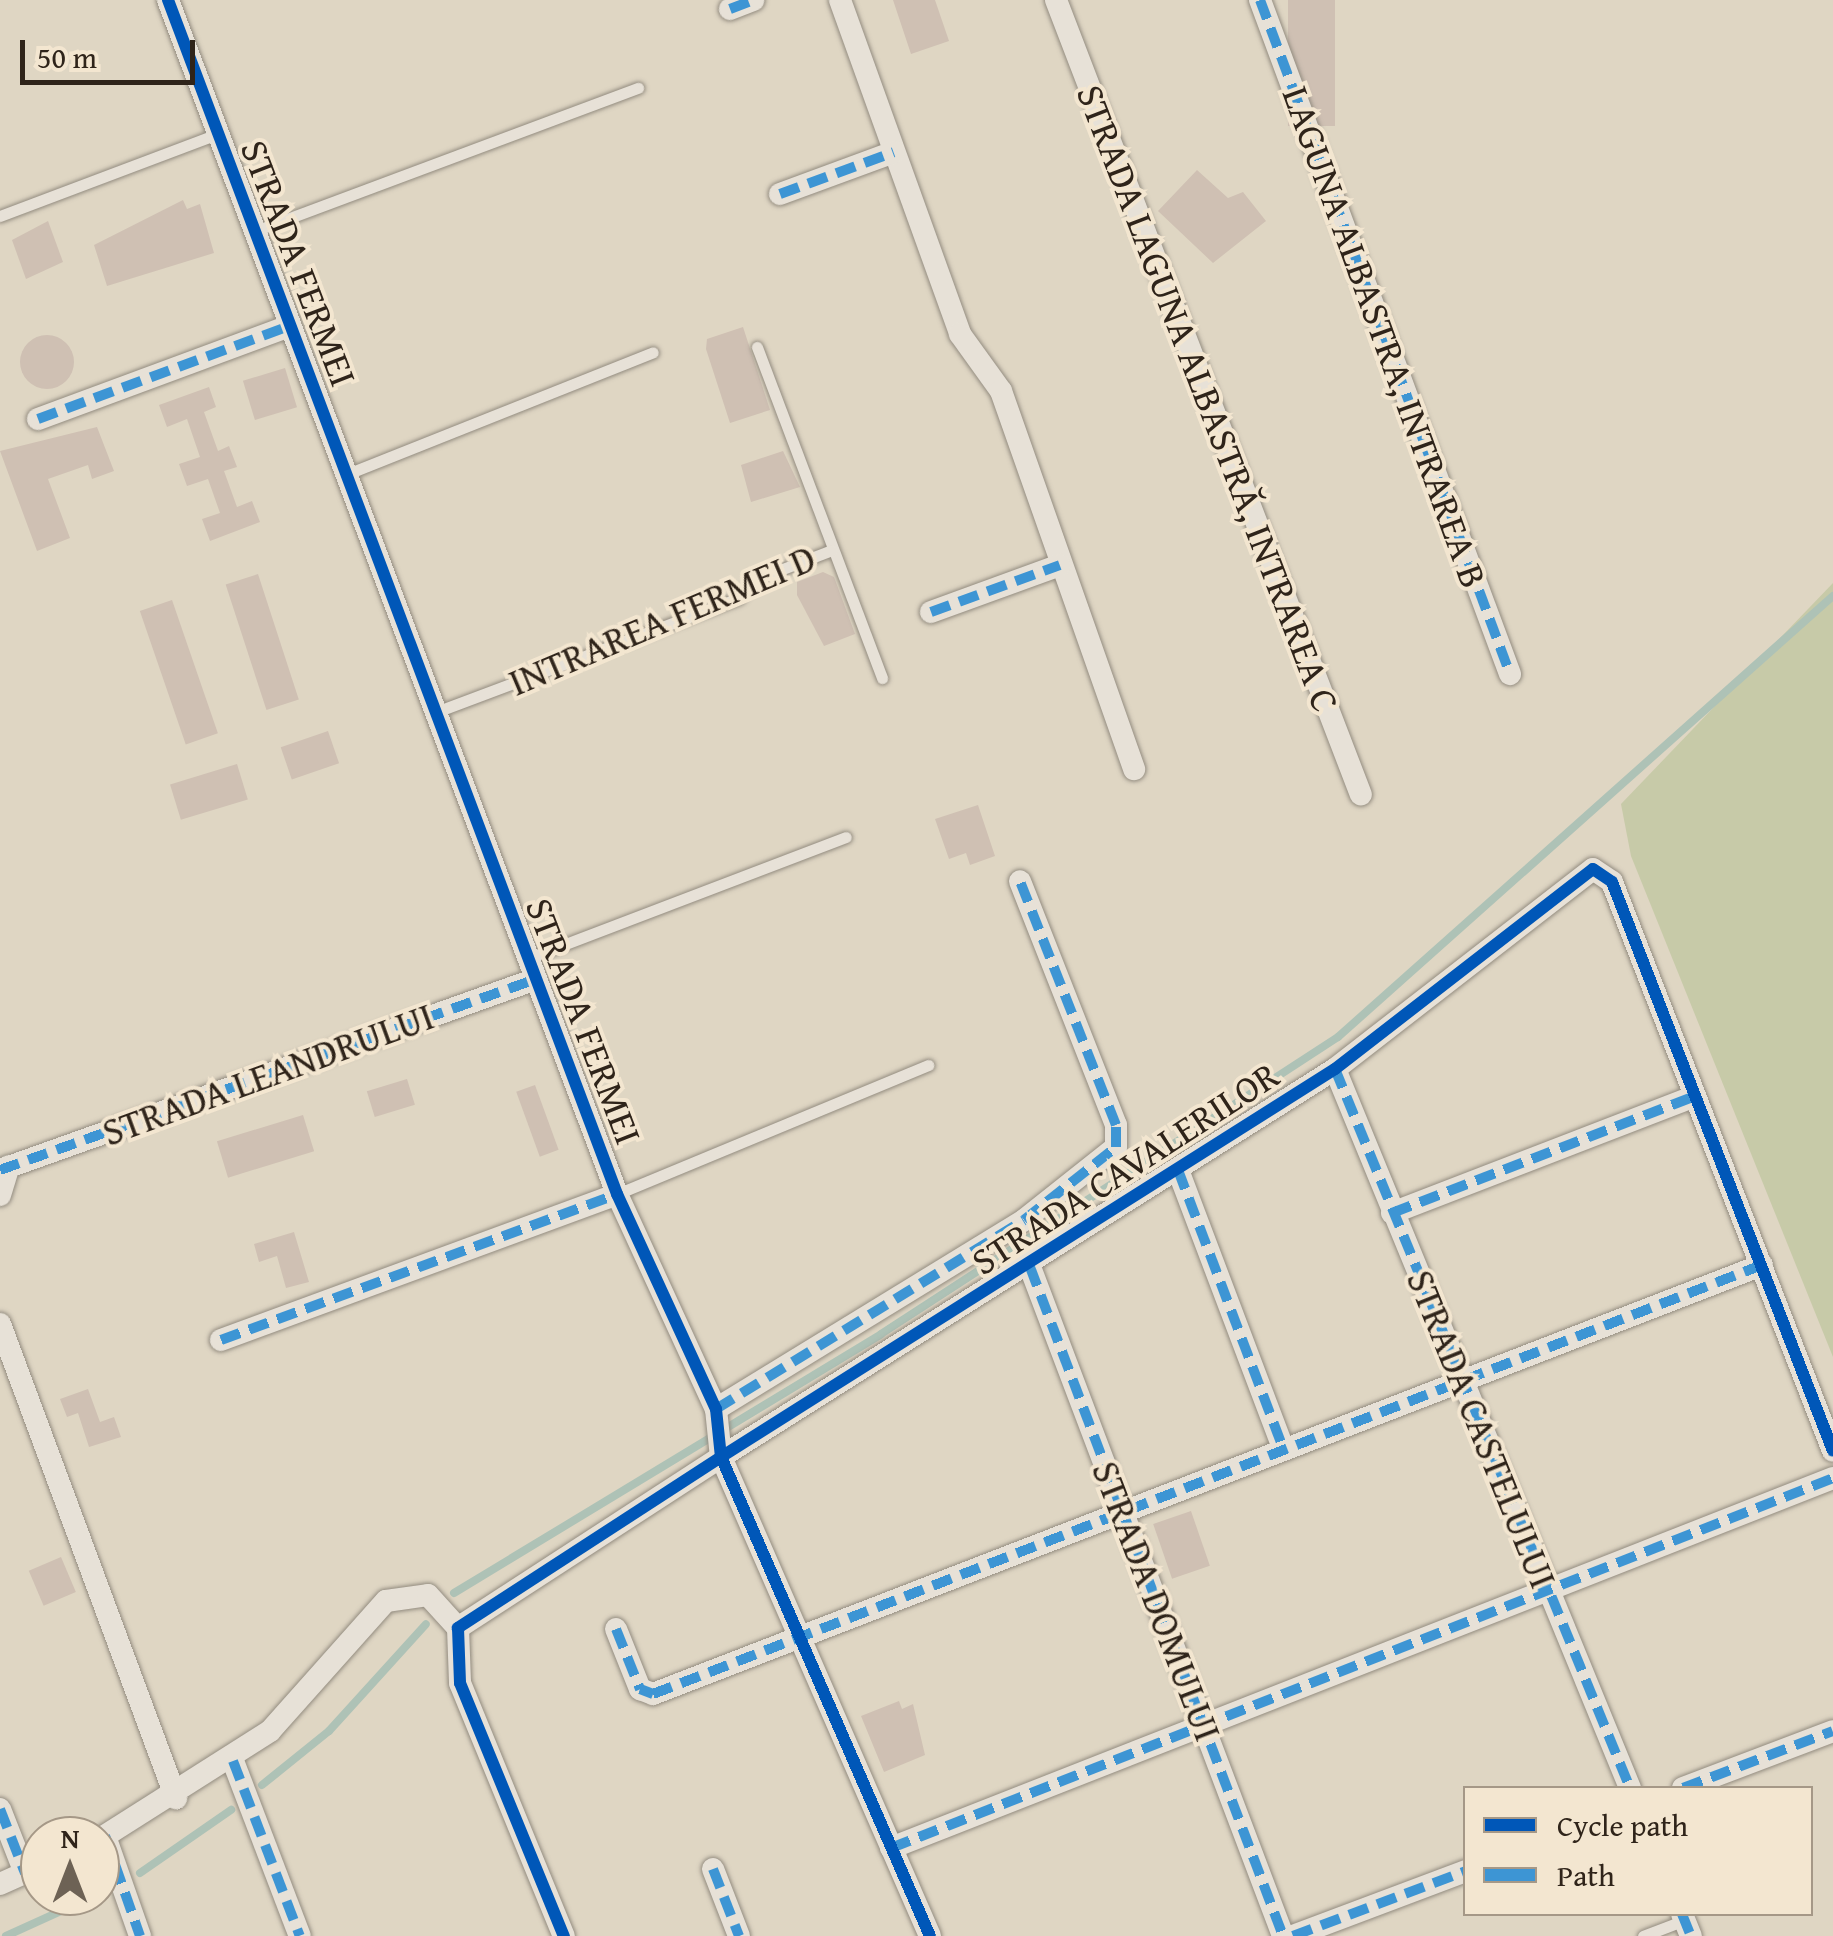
<!DOCTYPE html>
<meta charset="utf-8">
<style>
body{margin:0}
#map{position:relative;width:1833px;height:1936px;overflow:hidden;background:#dfd6c3;font-family:"Gentium Book Plus",serif}
div>[style]{position:absolute}
.green>*{inset:0;background:#c7caa8}
.stream>*{height:8px;margin:-4px;padding:0 4px;transform-origin:4px;border-radius:4px;background:#aec2b6}
.building>*{inset:0;background:#cfc0b3;transform-origin:0 0}
.round{border-radius:50%}
.roads{filter:drop-shadow(0 0 2px #938c80) drop-shadow(0 0 2px #938c80)}
.service>*{height:11px;margin:-5.5px;padding:0 5.5px;transform-origin:5.5px;border-radius:5.5px;background:#e7e1d7}
.minor>*{height:22px;margin:-11px;padding:0 11px;transform-origin:11px;border-radius:11px;background:#e7e1d7}
.quiet>*{height:10px;margin-top:-5px;transform-origin:0;background:repeating-linear-gradient(90deg,#3d95d4 0 20px,transparent 0 30px)}
.cycleway>*{height:12px;margin:-6px;padding:0 6px;transform-origin:6px;border-radius:6px;background:#0057b8}
span{translate:-50% -50%;white-space:nowrap;text-align:center;line-height:1.15;-webkit-text-stroke:8px #f3e6d0;paint-order:stroke}
.street-label{font-size:38px;color:#2f241a}
.legend{position:absolute;left:1463px;top:1786px;width:350px;height:130px;box-sizing:border-box;background:#f3e6d0;border:2px solid #a59887;margin:0;padding:12px 18px;list-style:none;font-size:30px;color:#2f241a}
.legend li{display:flex;align-items:center;gap:20px;height:50px}
.legend b{width:50px;border:2px solid #a59887}
.north{position:absolute;left:20px;top:1816px;width:100px;height:100px;box-sizing:border-box;background:#f3e6d0;border:2px solid #a59887;border-radius:50%;rotate:0deg;font-size:28px;font-weight:700;line-height:40px;text-align:center;color:#2f241a}
.north::after{content:'';display:block;margin:auto;width:35px;height:45px;background:#6d6255;clip-path:polygon(50% 0,100% 100%,50% 72%,0 100%)}
.scale{position:absolute;left:20px;top:40px;width:175px;height:45px;box-sizing:border-box;border:5px solid #2f241a;border-top:0;padding-left:12px;font-size:30px;line-height:35px;white-space:nowrap;color:#2f241a;-webkit-text-stroke:8px #f3e6d0;paint-order:stroke}
</style>
<div id="map">
<div class="green">
<i style="clip-path:polygon(1833px 583px,1833px 1357px,1631px 856px,1621px 804px)"></i>
</div>
<div class="stream">
<i style="left:454px;top:1593px;width:499px;rotate:-31.2deg"></i>
<i style="left:881px;top:1334px;width:545px;rotate:-33.02deg"></i>
<i style="left:1338px;top:1037px;width:663px;rotate:-41.7deg"></i>
<i style="left:262px;top:1785px;width:86px;rotate:-38.9deg"></i>
<i style="left:329px;top:1731px;width:144px;rotate:-47.8deg"></i>
<i style="left:140px;top:1873px;width:111px;rotate:-34.7deg"></i>
<i style="left:100px;top:1893px;width:2px;rotate:-27deg"></i>
<i style="left:6px;top:1936px;width:97px;rotate:-24.4deg"></i>
</div>
<div class="building">
<i style="clip-path:polygon(893px 0,935px 0,949px 41px,911px 54px)"></i>
<i style="left:1288px;top:0;width:47px;height:126px"></i>
<i style="clip-path:polygon(1197px 170px,1228px 198px,1243px 192px,1266px 221px,1213px 263px,1158px 211px)"></i>
<i style="clip-path:polygon(183px 200px,187px 209px,200px 204px,214px 253px,107px 286px,94px 245px)"></i>
<i style="clip-path:polygon(48px 221px,63px 262px,26px 279px,12px 240px)"></i>
<i style="clip-path:polygon(743px 327px,770px 410px,730px 423px,706px 349px,707px 339px)"></i>
<i class="round" style="left:20px;top:335px;width:54px;height:54px"></i>
<i style="left:285px;top:368px;width:41px;height:44px;rotate:73deg"></i>
<i style="clip-path:polygon(209px 387px,216px 407px,204px 412px,218px 451px,229px 446px,237px 467px,224px 471px,237px 507px,252px 501px,260px 522px,210px 541px,202px 519px,220px 513px,208px 479px,187px 486px,179px 464px,200px 457px,187px 419px,167px 427px,159px 405px)"></i>
<i style="clip-path:polygon(97px 427px,114px 471px,92px 479px,88px 465px,48px 479px,70px 538px,37px 551px,0 451px)"></i>
<i style="clip-path:polygon(783px 451px,800px 487px,751px 502px,741px 465px)"></i>
<i style="clip-path:polygon(823px 572px,834px 577px,855px 634px,824px 646px,797px 595px,797px 582px)"></i>
<i style="left:258px;top:574px;width:132px;height:34px;rotate:72deg"></i>
<i style="left:172px;top:600px;width:141px;height:34px;rotate:71deg"></i>
<i style="left:328px;top:731px;width:34px;height:50px;rotate:71deg"></i>
<i style="left:237px;top:764px;width:37px;height:70px;rotate:73deg"></i>
<i style="clip-path:polygon(978px 805px,995px 856px,970px 865px,966px 853px,949px 859px,935px 819px)"></i>
<i style="left:407px;top:1079px;width:27px;height:42px;rotate:73deg"></i>
<i style="left:535px;top:1085px;width:69px;height:20px;rotate:70deg"></i>
<i style="left:303px;top:1115px;width:38px;height:90px;rotate:73deg"></i>
<i style="clip-path:polygon(294px 1232px,309px 1282px,286px 1288px,277px 1256px,259px 1262px,254px 1244px)"></i>
<i style="clip-path:polygon(88px 1389px,100px 1422px,114px 1417px,121px 1437px,89px 1447px,78px 1413px,67px 1417px,60px 1399px)"></i>
<i style="left:1191px;top:1511px;width:58px;height:40px;rotate:71deg"></i>
<i style="left:61px;top:1557px;width:38px;height:35px;rotate:67deg"></i>
<i style="clip-path:polygon(899px 1701px,902px 1709px,913px 1704px,925px 1755px,884px 1772px,861px 1716px)"></i>
</div>
<div class="roads">
<div class="service">
<i style="left:0;top:216px;width:232px;rotate:-20.7deg"></i>
<i style="left:255px;top:231px;width:409px;rotate:-20.5deg"></i>
<i style="left:757px;top:347px;width:354px;rotate:69.3deg"></i>
<i style="left:347px;top:474px;width:329px;rotate:-21.7deg"></i>
<i style="left:436px;top:712px;width:324px;rotate:-20.6deg"></i>
<i style="left:739px;top:598px;width:26px;rotate:-47deg"></i>
<i style="left:757px;top:579px;width:80px;rotate:-21.1deg"></i>
<i style="left:529px;top:958px;width:339px;rotate:-20.9deg"></i>
<i style="left:617px;top:1194px;width:337px;rotate:-22.5deg"></i>
<i style="left:1643px;top:1936px;width:45px;rotate:-20.9deg"></i>
</div>
<div class="minor">
<i style="left:168px;top:0;width:1276px;rotate:69.39deg"></i>
<i style="left:617px;top:1194px;width:237px;rotate:65.3deg"></i>
<i style="left:716px;top:1409px;width:48px;rotate:84.1deg"></i>
<i style="left:721px;top:1457px;width:314px;rotate:147deg"></i>
<i style="left:458px;top:1628px;width:55px;rotate:87.9deg"></i>
<i style="left:460px;top:1683px;width:274px;rotate:67.7deg"></i>
<i style="left:840px;top:0;width:355px;rotate:70.2deg"></i>
<i style="left:960px;top:334px;width:70px;rotate:54.3deg"></i>
<i style="left:1001px;top:391px;width:401px;rotate:70.6deg"></i>
<i style="left:1056px;top:0;width:851px;rotate:69.01deg"></i>
<i style="left:1260px;top:0;width:719px;rotate:69.65deg"></i>
<i style="left:730px;top:9px;width:25px;rotate:-21deg"></i>
<i style="left:780px;top:194px;width:121px;rotate:-20.2deg"></i>
<i style="left:38px;top:419px;width:269px;rotate:-20.3deg"></i>
<i style="left:931px;top:612px;width:137px;rotate:-20deg"></i>
<i style="left:1335px;top:1069px;width:777px;rotate:67.69deg"></i>
<i style="left:0;top:1170px;width:569px;rotate:-19.61deg"></i>
<i style="left:1178px;top:1170px;width:299px;rotate:69.3deg"></i>
<i style="left:0;top:1195px;width:30px;rotate:-73deg"></i>
<i style="left:1392px;top:1213px;width:325px;rotate:-21.1deg"></i>
<i style="left:1030px;top:1267px;width:715px;rotate:69.28deg"></i>
<i style="left:0;top:1324px;width:506px;rotate:69.63deg"></i>
<i style="left:221px;top:1340px;width:422px;rotate:-20.2deg"></i>
<i style="left:716px;top:1409px;width:361px;rotate:-31.5deg"></i>
<i style="left:1024px;top:1220px;width:117px;rotate:-38.4deg"></i>
<i style="left:1116px;top:1147px;width:22px;rotate:-90deg"></i>
<i style="left:1116px;top:1125px;width:262px;rotate:-111.5deg"></i>
<i style="left:616px;top:1629px;width:65px;rotate:68.2deg"></i>
<i style="left:640px;top:1689px;width:14px;rotate:21deg"></i>
<i style="left:653px;top:1694px;width:1189px;rotate:-21.15deg"></i>
<i style="left:233px;top:1761px;width:187px;rotate:69.1deg"></i>
<i style="left:1683px;top:1788px;width:160px;rotate:-20.8deg"></i>
<i style="left:0;top:1809px;width:69px;rotate:68.7deg"></i>
<i style="left:105px;top:1836px;width:106px;rotate:70.7deg"></i>
<i style="left:100px;top:1839px;width:201px;rotate:-32.4deg"></i>
<i style="left:270px;top:1731px;width:174px;rotate:-48.3deg"></i>
<i style="left:386px;top:1601px;width:42px;rotate:-8.1deg"></i>
<i style="left:428px;top:1595px;width:45px;rotate:47.7deg"></i>
<i style="left:891px;top:1848px;width:1012px;rotate:-21.44deg"></i>
<i style="left:713px;top:1869px;width:72px;rotate:68.8deg"></i>
<i style="left:0;top:1884px;width:44px;rotate:-24.2deg"></i>
<i style="left:1682px;top:1914px;width:24px;rotate:68deg"></i>
<i style="left:930px;top:1936px;width:523px;rotate:-113.57deg"></i>
<i style="left:721px;top:1457px;width:726px;rotate:-32.29deg"></i>
<i style="left:1335px;top:1069px;width:326px;rotate:-37.8deg"></i>
<i style="left:1593px;top:869px;width:23px;rotate:34deg"></i>
<i style="left:1612px;top:882px;width:610px;rotate:68.77deg"></i>
<i style="left:1293px;top:1936px;width:185px;rotate:-20.6deg"></i>
</div>
</div>
<div class="quiet">
<i style="left:1260px;top:0;width:719px;rotate:69.65deg"></i>
<i style="left:730px;top:9px;width:25px;rotate:-21deg"></i>
<i style="left:780px;top:194px;width:121px;rotate:-20.2deg"></i>
<i style="left:38px;top:419px;width:269px;rotate:-20.3deg"></i>
<i style="left:931px;top:612px;width:137px;rotate:-20deg"></i>
<i style="left:1335px;top:1069px;width:777px;rotate:67.69deg"></i>
<i style="left:0;top:1170px;width:569px;rotate:-19.61deg"></i>
<i style="left:1178px;top:1170px;width:299px;rotate:69.3deg"></i>
<i style="left:1392px;top:1213px;width:325px;rotate:-21.1deg"></i>
<i style="left:1030px;top:1267px;width:715px;rotate:69.28deg"></i>
<i style="left:221px;top:1340px;width:422px;rotate:-20.2deg"></i>
<i style="left:716px;top:1409px;width:361px;rotate:-31.5deg"></i>
<i style="left:1024px;top:1220px;width:117px;rotate:-38.4deg"></i>
<i style="left:1116px;top:1147px;width:22px;rotate:-90deg"></i>
<i style="left:1116px;top:1125px;width:262px;rotate:-111.5deg"></i>
<i style="left:616px;top:1629px;width:65px;rotate:68.2deg"></i>
<i style="left:640px;top:1689px;width:14px;rotate:21deg"></i>
<i style="left:653px;top:1694px;width:1189px;rotate:-21.15deg"></i>
<i style="left:233px;top:1761px;width:187px;rotate:69.1deg"></i>
<i style="left:1683px;top:1788px;width:160px;rotate:-20.8deg"></i>
<i style="left:0;top:1809px;width:69px;rotate:68.7deg"></i>
<i style="left:105px;top:1836px;width:106px;rotate:70.7deg"></i>
<i style="left:891px;top:1848px;width:1012px;rotate:-21.44deg"></i>
<i style="left:713px;top:1869px;width:72px;rotate:68.8deg"></i>
<i style="left:1682px;top:1914px;width:24px;rotate:68deg"></i>
<i style="left:1293px;top:1936px;width:185px;rotate:-20.6deg"></i>
</div>
<div class="cycleway">
<i style="left:168px;top:0;width:1276px;rotate:69.39deg"></i>
<i style="left:617px;top:1194px;width:237px;rotate:65.3deg"></i>
<i style="left:716px;top:1409px;width:48px;rotate:84.1deg"></i>
<i style="left:721px;top:1457px;width:314px;rotate:147deg"></i>
<i style="left:458px;top:1628px;width:55px;rotate:87.9deg"></i>
<i style="left:460px;top:1683px;width:274px;rotate:67.7deg"></i>
<i style="left:930px;top:1936px;width:523px;rotate:-113.57deg"></i>
<i style="left:721px;top:1457px;width:726px;rotate:-32.29deg"></i>
<i style="left:1335px;top:1069px;width:326px;rotate:-37.8deg"></i>
<i style="left:1593px;top:869px;width:23px;rotate:34deg"></i>
<i style="left:1612px;top:882px;width:610px;rotate:68.77deg"></i>
</div>
<div class="street-label">
<span style="left:299px;top:263px;rotate:69deg">STRADA FERMEI</span>
<span style="left:1385px;top:337px;rotate:70deg">LAGUNA ALBASTRA, INTRAREA B</span>
<span style="left:1208px;top:398px;rotate:69deg">STRADA LAGUNA ALBASTRĂ, INTRAREA C</span>
<span style="left:662px;top:620px;rotate:-23deg">INTRAREA FERMEI D</span>
<span style="left:584px;top:1021px;rotate:69deg">STRADA FERMEI</span>
<span style="left:268px;top:1074px;rotate:-20deg">STRADA LEANDRULUI</span>
<span style="left:1125px;top:1168px;rotate:-33deg">STRADA CAVALERILOR</span>
<span style="left:1482px;top:1429px;rotate:68deg">STRADA CASTELULUI</span>
<span style="left:1157px;top:1601px;rotate:69deg">STRADA DOMULUI</span>
</div>
<ul class="legend">
<li><b style="height:12px;background:#0057b8"></b>Cycle path</li>
<li><b style="height:12px;background:#3d95d4"></b>Path</li>
</ul>
<div class="north">N</div>
<div class="scale">50 m</div>
</div>
